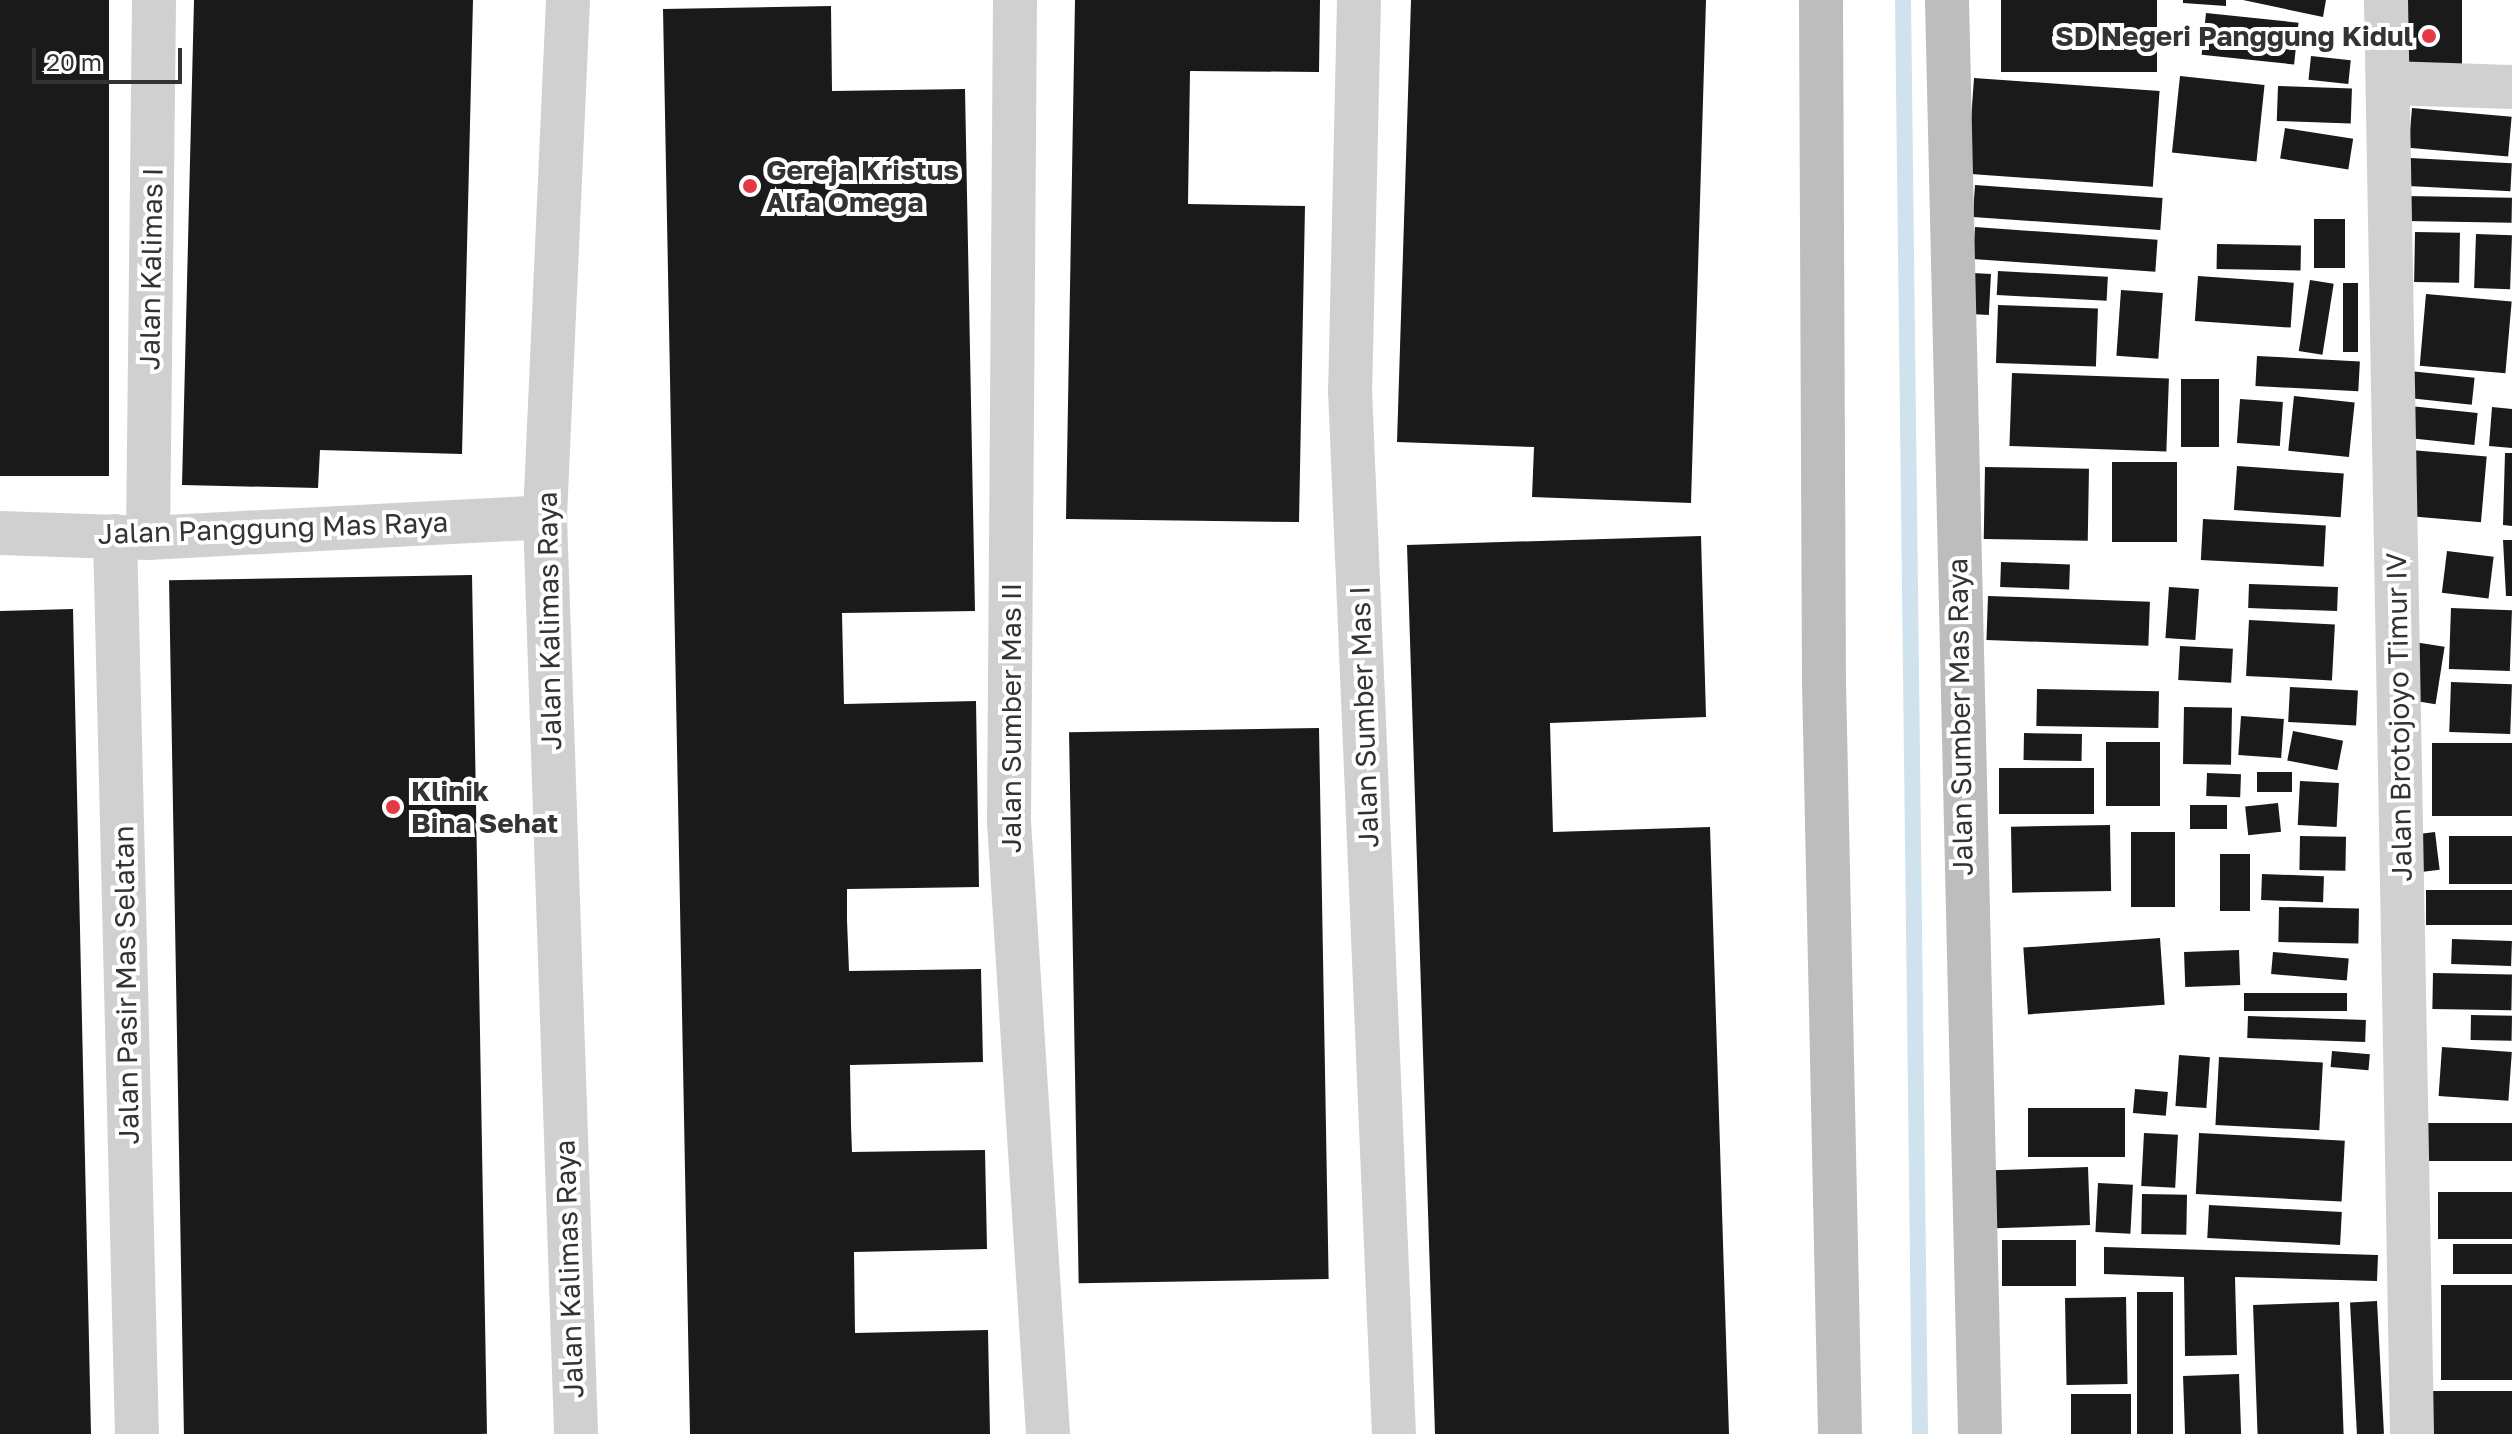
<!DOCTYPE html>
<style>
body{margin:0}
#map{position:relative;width:2512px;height:1434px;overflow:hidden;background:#fff;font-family:"Golos Text",sans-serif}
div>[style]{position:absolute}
.stream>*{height:16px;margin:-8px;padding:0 8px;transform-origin:8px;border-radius:8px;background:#cfe2ee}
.building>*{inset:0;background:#1a1a1a;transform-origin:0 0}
.street>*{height:44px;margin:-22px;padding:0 22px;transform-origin:22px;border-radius:22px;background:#d0d0d0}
.secondary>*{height:44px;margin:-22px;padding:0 22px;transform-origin:22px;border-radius:22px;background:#bdbdbd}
.dots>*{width:22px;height:22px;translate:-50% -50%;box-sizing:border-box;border:4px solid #fff;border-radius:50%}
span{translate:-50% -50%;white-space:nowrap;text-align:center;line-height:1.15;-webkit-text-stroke:8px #fff;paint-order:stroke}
.poi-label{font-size:28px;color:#333;font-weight:700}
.right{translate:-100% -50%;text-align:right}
.left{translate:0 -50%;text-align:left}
.street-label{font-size:28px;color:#333}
.scale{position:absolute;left:32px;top:48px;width:150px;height:36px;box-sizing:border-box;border:4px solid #333;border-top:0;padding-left:10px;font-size:24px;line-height:28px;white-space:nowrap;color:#333;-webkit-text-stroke:6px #fff;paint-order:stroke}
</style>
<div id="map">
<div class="stream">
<i style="left:1903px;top:0;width:1434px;rotate:89.32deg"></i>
</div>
<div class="building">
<i style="left:0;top:0;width:109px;height:476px"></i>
<i style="clip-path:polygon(194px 0,473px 0,462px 454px,320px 450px,318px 488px,182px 485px)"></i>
<i style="clip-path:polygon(1075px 0,1320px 0,1319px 72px,1190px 71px,1188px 204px,1305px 206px,1299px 522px,1066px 519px)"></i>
<i style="clip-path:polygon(1411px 0,1706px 0,1691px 503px,1532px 497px,1534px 447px,1397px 442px)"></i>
<i style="left:2001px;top:0;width:156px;height:72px"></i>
<i style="clip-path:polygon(2183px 0,2226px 0,2226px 6px,2183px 3px)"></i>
<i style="clip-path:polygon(2243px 0,2326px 0,2323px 17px)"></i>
<i style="left:2399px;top:0;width:63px;height:71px"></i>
<i style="clip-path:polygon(831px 6px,832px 91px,965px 89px,975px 611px,842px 613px,844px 704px,976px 701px,979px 887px,847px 889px,847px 920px,849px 971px,981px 969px,983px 1062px,850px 1065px,851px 1126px,852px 1152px,985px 1150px,987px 1249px,854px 1252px,855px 1333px,988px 1330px,990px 1434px,690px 1434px,663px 9px)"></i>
<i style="left:2206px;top:13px;width:93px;height:42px;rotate:6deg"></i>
<i style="left:2311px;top:56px;width:40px;height:24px;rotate:6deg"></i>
<i style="left:2180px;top:76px;width:85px;height:77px;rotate:6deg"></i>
<i style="left:1974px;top:78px;width:186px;height:96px;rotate:4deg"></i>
<i style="left:2278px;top:86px;width:74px;height:35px;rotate:2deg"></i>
<i style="left:2412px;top:108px;width:100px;height:40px;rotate:5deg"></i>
<i style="left:2285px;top:128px;width:69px;height:31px;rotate:9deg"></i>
<i style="left:2410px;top:158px;width:102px;height:28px;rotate:3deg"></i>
<i style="left:1975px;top:185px;width:188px;height:32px;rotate:4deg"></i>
<i style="left:2405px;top:196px;width:107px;height:25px;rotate:1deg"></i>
<i style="left:2314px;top:219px;width:31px;height:49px"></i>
<i style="left:1975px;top:227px;width:183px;height:32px;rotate:4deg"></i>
<i style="left:2415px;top:232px;width:45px;height:50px;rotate:1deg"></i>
<i style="left:2476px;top:234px;width:36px;height:54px;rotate:2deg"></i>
<i style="left:2217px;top:244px;width:84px;height:25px;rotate:1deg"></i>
<i style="left:1998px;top:271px;width:110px;height:24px;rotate:3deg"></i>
<i style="left:1973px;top:273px;width:18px;height:41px;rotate:3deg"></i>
<i style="left:2198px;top:276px;width:96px;height:45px;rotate:4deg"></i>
<i style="left:2310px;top:280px;width:24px;height:72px;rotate:9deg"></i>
<i style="left:2343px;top:283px;width:15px;height:69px"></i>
<i style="left:2121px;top:290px;width:42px;height:66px;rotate:4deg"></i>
<i style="left:2426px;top:294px;width:86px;height:72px;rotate:5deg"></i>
<i style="left:1998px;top:305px;width:100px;height:58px;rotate:2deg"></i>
<i style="left:2257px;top:356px;width:103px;height:30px;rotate:3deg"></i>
<i style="left:2400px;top:370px;width:75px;height:27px;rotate:6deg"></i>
<i style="left:2012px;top:373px;width:157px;height:73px;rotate:2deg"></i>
<i style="left:2181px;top:379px;width:38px;height:68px"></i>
<i style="left:2294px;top:396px;width:61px;height:55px;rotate:6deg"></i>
<i style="left:2240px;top:399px;width:43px;height:44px;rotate:4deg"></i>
<i style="left:2410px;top:406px;width:68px;height:32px;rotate:6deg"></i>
<i style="clip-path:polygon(2492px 407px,2512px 409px,2512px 448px,2489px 446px)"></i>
<i style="left:2411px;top:450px;width:76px;height:66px;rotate:5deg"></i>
<i style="clip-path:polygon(2505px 453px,2512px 453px,2512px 526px,2503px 525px)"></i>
<i style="left:2112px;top:462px;width:65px;height:80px"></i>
<i style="left:2237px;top:466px;width:107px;height:44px;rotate:4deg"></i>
<i style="left:1985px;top:467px;width:104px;height:72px;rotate:1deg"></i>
<i style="left:2203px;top:519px;width:123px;height:41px;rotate:3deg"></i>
<i style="clip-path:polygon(1701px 536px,1706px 717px,1550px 723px,1553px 832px,1710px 827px,1729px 1434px,1435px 1434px,1407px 545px)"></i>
<i style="clip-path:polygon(2503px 540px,2512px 540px,2512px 596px,2506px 596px)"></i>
<i style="left:2447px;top:551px;width:47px;height:42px;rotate:7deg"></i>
<i style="left:2001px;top:562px;width:69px;height:25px;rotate:2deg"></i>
<i style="left:472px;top:575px;width:859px;height:303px;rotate:89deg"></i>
<i style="left:2249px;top:584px;width:89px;height:24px;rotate:2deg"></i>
<i style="left:2169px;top:587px;width:30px;height:51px;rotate:4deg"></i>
<i style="left:1988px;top:596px;width:162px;height:44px;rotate:2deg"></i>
<i style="left:2451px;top:608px;width:61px;height:61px;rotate:2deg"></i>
<i style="clip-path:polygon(73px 609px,91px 1434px,0 1434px,0 611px)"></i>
<i style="left:2249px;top:620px;width:86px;height:56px;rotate:3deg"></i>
<i style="left:2414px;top:642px;width:31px;height:58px;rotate:9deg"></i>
<i style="left:2180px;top:646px;width:53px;height:34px;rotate:3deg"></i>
<i style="left:2451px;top:682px;width:61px;height:50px;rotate:2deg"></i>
<i style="left:2290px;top:687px;width:68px;height:35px;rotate:3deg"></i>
<i style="left:2037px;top:689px;width:122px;height:37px;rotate:1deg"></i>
<i style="left:2184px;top:707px;width:48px;height:57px;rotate:1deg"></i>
<i style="left:2241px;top:716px;width:43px;height:39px;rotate:4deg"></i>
<i style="left:1319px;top:728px;width:551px;height:250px;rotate:89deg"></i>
<i style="left:2293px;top:731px;width:51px;height:30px;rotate:11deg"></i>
<i style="left:2024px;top:733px;width:58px;height:27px;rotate:1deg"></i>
<i style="left:2106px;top:742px;width:54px;height:64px"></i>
<i style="left:2512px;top:743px;width:73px;height:80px;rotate:90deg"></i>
<i style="left:2094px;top:768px;width:46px;height:95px;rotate:90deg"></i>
<i style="left:2257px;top:772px;width:35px;height:20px"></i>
<i style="left:2207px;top:773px;width:34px;height:23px;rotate:2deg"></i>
<i style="left:2300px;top:781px;width:39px;height:44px;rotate:3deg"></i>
<i style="left:2278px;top:803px;width:29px;height:33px;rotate:84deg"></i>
<i style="left:2190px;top:805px;width:37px;height:24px"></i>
<i style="left:2110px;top:825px;width:66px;height:99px;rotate:89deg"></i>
<i style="left:2131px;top:832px;width:44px;height:75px"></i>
<i style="left:2435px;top:832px;width:38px;height:31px;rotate:83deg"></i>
<i style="left:2300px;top:836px;width:46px;height:34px;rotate:1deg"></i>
<i style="left:2512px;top:836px;width:48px;height:63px;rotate:90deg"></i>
<i style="left:2220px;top:854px;width:30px;height:57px"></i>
<i style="left:2262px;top:874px;width:62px;height:26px;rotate:2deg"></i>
<i style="left:2512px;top:890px;width:35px;height:86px;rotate:90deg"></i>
<i style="left:2279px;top:907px;width:80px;height:35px;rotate:1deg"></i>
<i style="left:2160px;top:938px;width:67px;height:137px;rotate:86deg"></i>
<i style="left:2452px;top:939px;width:60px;height:25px;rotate:2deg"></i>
<i style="left:2239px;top:950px;width:35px;height:55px;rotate:88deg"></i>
<i style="left:2273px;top:952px;width:76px;height:22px;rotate:5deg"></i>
<i style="left:2433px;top:973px;width:79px;height:36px;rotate:1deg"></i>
<i style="left:2244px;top:993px;width:103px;height:18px"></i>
<i style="left:2471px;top:1015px;width:41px;height:25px;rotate:1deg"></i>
<i style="left:2248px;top:1016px;width:118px;height:22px;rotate:2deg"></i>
<i style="left:2442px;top:1047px;width:70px;height:49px;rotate:4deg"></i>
<i style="left:2332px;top:1051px;width:38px;height:16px;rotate:5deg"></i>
<i style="left:2179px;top:1055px;width:31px;height:51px;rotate:4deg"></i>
<i style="left:2219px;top:1057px;width:104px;height:68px;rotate:3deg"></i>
<i style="left:2135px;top:1089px;width:33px;height:24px;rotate:5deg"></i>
<i style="left:2125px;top:1108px;width:49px;height:97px;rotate:90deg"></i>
<i style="left:2512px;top:1123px;width:38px;height:88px;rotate:90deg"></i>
<i style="left:2144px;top:1133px;width:34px;height:53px;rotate:3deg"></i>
<i style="left:2199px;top:1133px;width:146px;height:61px;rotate:3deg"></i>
<i style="left:2088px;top:1167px;width:58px;height:95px;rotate:88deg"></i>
<i style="left:2098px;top:1183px;width:35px;height:49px;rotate:3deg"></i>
<i style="left:2512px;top:1192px;width:47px;height:74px;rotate:90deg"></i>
<i style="left:2142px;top:1194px;width:45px;height:40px;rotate:1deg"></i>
<i style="left:2209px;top:1205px;width:133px;height:33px;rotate:3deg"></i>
<i style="left:2002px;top:1240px;width:74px;height:46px"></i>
<i style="left:2512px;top:1244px;width:30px;height:59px;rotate:90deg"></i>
<i style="clip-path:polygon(2104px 1247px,2378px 1255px,2377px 1281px,2235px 1277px,2237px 1355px,2185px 1356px,2184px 1277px,2104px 1274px)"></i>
<i style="left:2441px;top:1285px;width:71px;height:95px"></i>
<i style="left:2137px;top:1292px;width:36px;height:142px"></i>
<i style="left:2126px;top:1297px;width:87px;height:61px;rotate:89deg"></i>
<i style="left:2377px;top:1301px;width:133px;height:27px;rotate:87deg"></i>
<i style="left:2339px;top:1302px;width:132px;height:86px;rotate:88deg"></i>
<i style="left:2239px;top:1374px;width:60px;height:56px;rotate:88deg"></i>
<i style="left:2433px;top:1391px;width:79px;height:43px"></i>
<i style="left:2071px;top:1394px;width:60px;height:40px"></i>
</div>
<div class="street">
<i style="left:568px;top:0;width:518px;rotate:92.55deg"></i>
<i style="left:545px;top:517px;width:918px;rotate:88.06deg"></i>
<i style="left:1015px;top:0;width:822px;rotate:90.42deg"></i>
<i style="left:1009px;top:822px;width:613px;rotate:86.35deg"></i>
<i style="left:1359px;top:0;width:390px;rotate:91.3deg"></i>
<i style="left:1350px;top:390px;width:1045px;rotate:87.59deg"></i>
<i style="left:2386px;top:0;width:1434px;rotate:88.96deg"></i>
<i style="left:2388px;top:83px;width:124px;rotate:1.8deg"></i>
<i style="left:0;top:533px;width:148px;rotate:1.9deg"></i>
<i style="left:148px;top:538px;width:398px;rotate:-3deg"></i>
<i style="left:115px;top:536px;width:898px;rotate:88.6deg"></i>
<i style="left:148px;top:538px;width:538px;rotate:-89.36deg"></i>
</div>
<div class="secondary">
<i style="left:1821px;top:0;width:682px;rotate:89.75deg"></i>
<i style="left:1824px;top:682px;width:752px;rotate:88.78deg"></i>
<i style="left:1947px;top:0;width:1434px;rotate:88.68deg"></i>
</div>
<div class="dots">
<i style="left:2429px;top:36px;background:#e63946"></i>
<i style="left:750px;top:186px;background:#e63946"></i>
<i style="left:393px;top:807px;background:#e63946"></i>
</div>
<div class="poi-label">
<span class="right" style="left:2413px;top:36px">SD Negeri Panggung Kidul</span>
<span class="left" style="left:766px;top:186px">Gereja Kristus<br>Alfa Omega</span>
<span class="left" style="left:411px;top:807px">Klinik<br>Bina Sehat</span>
</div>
<div class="street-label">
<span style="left:151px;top:269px;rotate:-89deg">Jalan Kalimas I</span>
<span style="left:273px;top:528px;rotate:-2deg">Jalan Panggung Mas Raya</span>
<span style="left:549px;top:621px;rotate:-91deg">Jalan Kalimas Raya</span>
<span style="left:1364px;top:717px;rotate:-92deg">Jalan Sumber Mas I</span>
<span style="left:1960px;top:717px;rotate:-91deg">Jalan Sumber Mas Raya</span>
<span style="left:2399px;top:717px;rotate:-91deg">Jalan Brotojoyo Timur IV</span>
<span style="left:1011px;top:718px;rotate:-90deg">Jalan Sumber Mas II</span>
<span style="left:126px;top:985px;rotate:-91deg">Jalan Pasir Mas Selatan</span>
<span style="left:569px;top:1269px;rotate:-92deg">Jalan Kalimas Raya</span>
</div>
<div class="scale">20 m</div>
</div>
